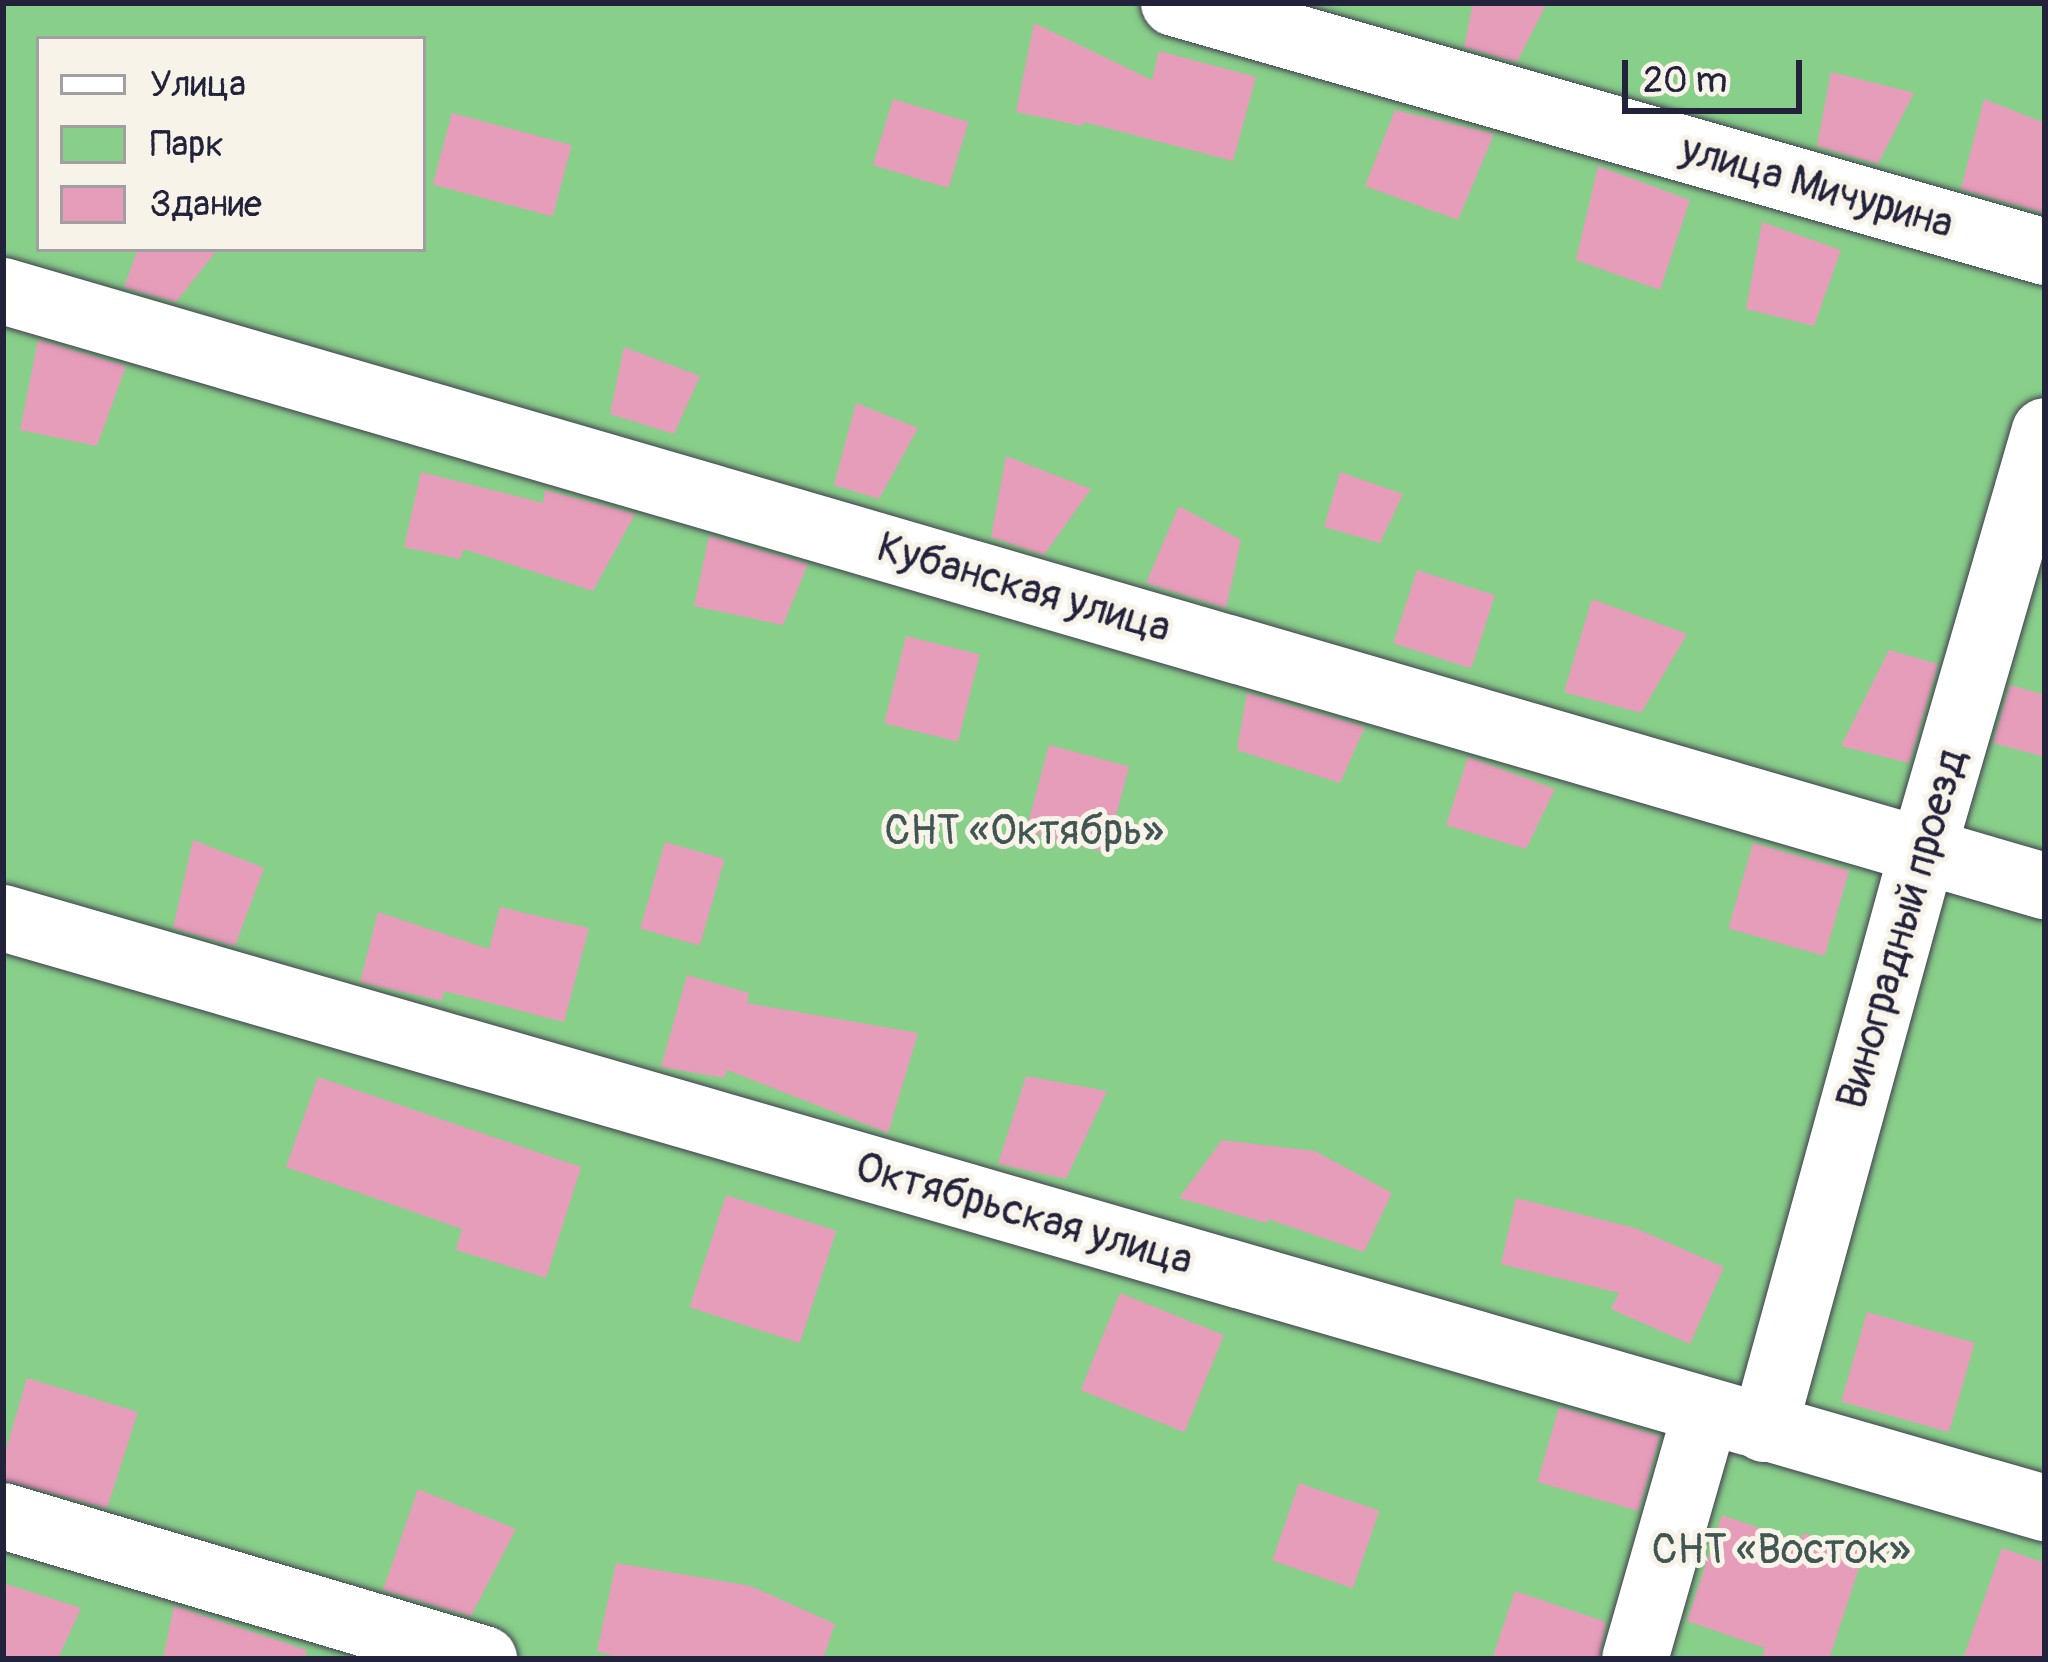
<!DOCTYPE html>
<meta charset="utf-8">
<style>
body{margin:0}
#map{position:relative;width:2048px;height:1662px;overflow:hidden;background:#f3dabc;font-family:Pangolin,sans-serif}
div>[style]{position:absolute}
.green>*{inset:0;background:#88cf8a}
.building>*{inset:0;background:#e69dba;transform-origin:0 0}
.roads{filter:drop-shadow(0 0 3px #413e4e) drop-shadow(0 0 3px #413e4e)}
.minor>*{height:66px;margin:-33px;padding:0 33px;transform-origin:33px;border-radius:33px;background:#fff}
span{translate:-50% -50%;white-space:nowrap;text-align:center;line-height:1.15;-webkit-text-stroke:10px #f7f3e8;paint-order:stroke}
.street-label{font-size:42px;color:#22223b}
.park-label{font-size:42px;color:#415653}
.frame{position:absolute;inset:0;border:6px solid #22223b;pointer-events:none}
.legend{position:absolute;left:36px;top:36px;width:390px;height:216px;box-sizing:border-box;background:#f7f3e8;border:3px solid #a29fa3;margin:0;padding:15px 21px;list-style:none;font-size:36px;color:#22223b}
.legend li{display:flex;align-items:center;gap:24px;height:60px}
.legend b{width:60px;border:3px solid #a29fa3}
.scale{position:absolute;left:1622px;top:60px;width:180px;height:54px;box-sizing:border-box;border:6px solid #22223b;border-top:0;padding-left:15px;font-size:36px;line-height:42px;white-space:nowrap;color:#22223b;-webkit-text-stroke:9px #f7f3e8;paint-order:stroke}
</style>
<div id="map">
<div class="green">
<i style="clip-path:polygon(evenodd,3px 3px,2045px 3px,2045px 1659px,3px 1659px,3px 3px,39px 39px,423px 39px,423px 249px,39px 249px,39px 39px)"></i>
</div>
<div class="building">
<i style="clip-path:polygon(1473px 3px,1547px 3px,1517px 62px,1464px 47px)"></i>
<i style="clip-path:polygon(1034px 23px,1152px 80px,1159px 51px,1256px 77px,1233px 161px,1084px 122px,1082px 126px,1016px 112px)"></i>
<i style="clip-path:polygon(1831px 72px,1914px 93px,1878px 164px,1817px 146px)"></i>
<i style="left:893px;top:99px;width:79px;height:69px;rotate:17deg"></i>
<i style="clip-path:polygon(1984px 99px,2045px 123px,2045px 213px,1961px 189px)"></i>
<i style="clip-path:polygon(1395px 110px,1494px 134px,1458px 220px,1365px 186px)"></i>
<i style="left:452px;top:113px;width:124px;height:74px;rotate:15deg"></i>
<i style="clip-path:polygon(1598px 166px,1690px 200px,1660px 290px,1576px 260px)"></i>
<i style="clip-path:polygon(1762px 222px,1841px 250px,1814px 326px,1746px 309px)"></i>
<i style="clip-path:polygon(138px 249px,218px 249px,176px 302px,124px 287px)"></i>
<i style="clip-path:polygon(38px 340px,126px 366px,97px 446px,20px 430px)"></i>
<i style="clip-path:polygon(624px 347px,700px 376px,674px 434px,610px 414px)"></i>
<i style="clip-path:polygon(856px 403px,918px 428px,879px 499px,834px 485px)"></i>
<i style="clip-path:polygon(1006px 456px,1091px 489px,1044px 555px,991px 537px)"></i>
<i style="clip-path:polygon(421px 472px,543px 503px,545px 490px,635px 514px,593px 591px,464px 549px,460px 559px,404px 547px)"></i>
<i style="clip-path:polygon(1340px 472px,1403px 494px,1380px 543px,1324px 527px)"></i>
<i style="clip-path:polygon(1179px 506px,1241px 540px,1226px 608px,1146px 583px)"></i>
<i style="clip-path:polygon(709px 536px,808px 564px,783px 625px,694px 606px)"></i>
<i style="left:1417px;top:570px;width:82px;height:77px;rotate:18deg"></i>
<i style="clip-path:polygon(1592px 599px,1687px 634px,1641px 713px,1564px 692px)"></i>
<i style="left:906px;top:636px;width:76px;height:90px;rotate:14deg"></i>
<i style="clip-path:polygon(1889px 650px,1938px 664px,1909px 763px,1841px 746px)"></i>
<i style="clip-path:polygon(2010px 685px,2045px 695px,2045px 757px,1993px 743px)"></i>
<i style="clip-path:polygon(1247px 693px,1365px 727px,1340px 783px,1237px 750px)"></i>
<i style="left:1049px;top:745px;width:83px;height:89px;rotate:15deg"></i>
<i style="clip-path:polygon(1468px 757px,1555px 789px,1526px 849px,1446px 825px)"></i>
<i style="clip-path:polygon(193px 840px,264px 868px,235px 946px,173px 928px)"></i>
<i style="left:665px;top:842px;width:62px;height:90px;rotate:16deg"></i>
<i style="left:1753px;top:843px;width:100px;height:89px;rotate:16deg"></i>
<i style="clip-path:polygon(500px 907px,589px 928px,564px 1022px,444px 991px,442px 1001px,360px 982px,378px 912px,489px 949px)"></i>
<i style="clip-path:polygon(687px 975px,749px 993px,747px 1003px,918px 1033px,888px 1133px,727px 1070px,724px 1078px,661px 1067px)"></i>
<i style="clip-path:polygon(1026px 1076px,1107px 1091px,1066px 1179px,998px 1164px)"></i>
<i style="clip-path:polygon(318px 1077px,581px 1167px,546px 1278px,456px 1250px,462px 1229px,286px 1167px)"></i>
<i style="clip-path:polygon(1222px 1140px,1315px 1151px,1392px 1193px,1364px 1252px,1268px 1219px,1266px 1223px,1179px 1198px)"></i>
<i style="left:726px;top:1195px;width:116px;height:118px;rotate:18deg"></i>
<i style="clip-path:polygon(1516px 1198px,1635px 1228px,1724px 1267px,1690px 1344px,1611px 1309px,1619px 1293px,1501px 1264px)"></i>
<i style="left:1120px;top:1293px;width:112px;height:105px;rotate:22deg"></i>
<i style="left:1867px;top:1312px;width:112px;height:93px;rotate:16deg"></i>
<i style="clip-path:polygon(27px 1378px,138px 1412px,107px 1508px,3px 1480px,3px 1460px)"></i>
<i style="left:1559px;top:1407px;width:105px;height:78px;rotate:16deg"></i>
<i style="left:1299px;top:1483px;width:85px;height:82px;rotate:19deg"></i>
<i style="clip-path:polygon(418px 1489px,516px 1529px,471px 1616px,383px 1590px)"></i>
<i style="clip-path:polygon(1722px 1515px,1800px 1542px,1803px 1533px,1864px 1553px,1829px 1659px,1762px 1659px,1765px 1648px,1687px 1621px)"></i>
<i style="clip-path:polygon(2002px 1548px,2045px 1563px,2045px 1659px,1963px 1659px)"></i>
<i style="clip-path:polygon(616px 1563px,751px 1586px,835px 1624px,823px 1659px,622px 1659px,597px 1651px)"></i>
<i style="clip-path:polygon(3px 1583px,81px 1608px,58px 1659px,3px 1659px)"></i>
<i style="clip-path:polygon(1515px 1591px,1606px 1622px,1599px 1659px,1492px 1659px)"></i>
<i style="clip-path:polygon(174px 1606px,307px 1650px,305px 1659px,163px 1659px)"></i>
</div>
<div class="roads">
<div class="minor">
<i style="left:1174px;top:3px;width:906px;rotate:15.95deg"></i>
<i style="left:3px;top:291px;width:2127px;rotate:16.25deg"></i>
<i style="left:3px;top:918px;width:2126px;rotate:16.12deg"></i>
<i style="left:1764px;top:1429px;width:600px;rotate:-74.64deg"></i>
<i style="left:1923px;top:850px;width:436px;rotate:-73.8deg"></i>
<i style="left:3px;top:1516px;width:502px;rotate:16.56deg"></i>
<i style="left:1635px;top:1659px;width:258px;rotate:-74deg"></i>
</div>
</div>
<div class="street-label">
<span style="left:1817px;top:187px;rotate:16deg">улица Мичурина</span>
<span style="left:1024px;top:588px;rotate:16deg">Кубанская улица</span>
<span style="left:1902px;top:929px;rotate:-74deg">Виноградный проезд</span>
<span style="left:1024px;top:1214px;rotate:16deg">Октябрьская улица</span>
</div>
<div class="park-label">
<span style="left:1024px;top:831px">СНТ «Октябрь»</span>
<span style="left:1781px;top:1550px">СНТ «Восток»</span>
</div>
<div class="frame"></div>
<ul class="legend">
<li><b style="height:15px;background:#fff"></b>Улица</li>
<li><b style="height:33px;background:#88cf8a"></b>Парк</li>
<li><b style="height:33px;background:#e69dba"></b>Здание</li>
</ul>
<div class="scale">20 m</div>
</div>
